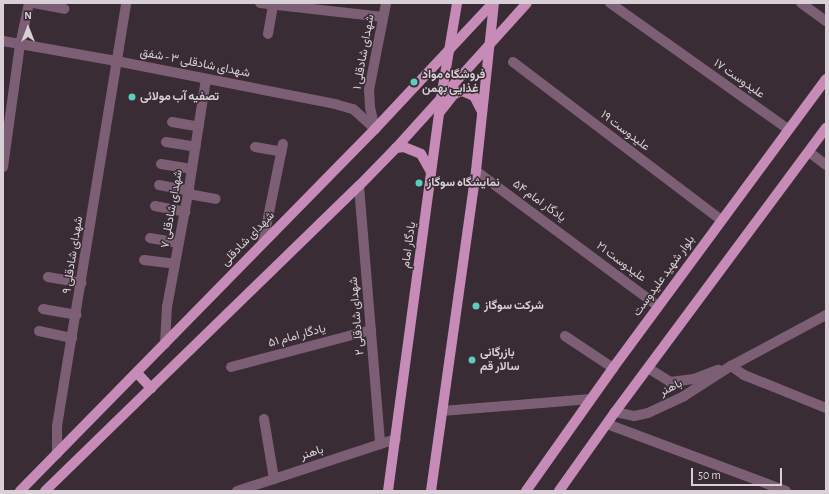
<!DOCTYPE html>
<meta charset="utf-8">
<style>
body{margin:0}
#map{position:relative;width:829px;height:494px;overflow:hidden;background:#392c35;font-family:"Alegreya Sans",Vazirmatn,sans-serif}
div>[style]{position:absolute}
.minor>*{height:10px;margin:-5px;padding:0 5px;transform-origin:5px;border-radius:5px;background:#7c5f74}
.major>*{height:10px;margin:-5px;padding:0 5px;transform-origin:5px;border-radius:5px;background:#c68bb6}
.dots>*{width:11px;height:11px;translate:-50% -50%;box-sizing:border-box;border:2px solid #392c35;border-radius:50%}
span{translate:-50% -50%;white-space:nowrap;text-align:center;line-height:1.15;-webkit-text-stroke:3px #392c35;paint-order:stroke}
.street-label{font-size:12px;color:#d8d0d6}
.poi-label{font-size:12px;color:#d8d0d6;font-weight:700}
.left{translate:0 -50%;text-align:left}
.frame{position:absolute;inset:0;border:4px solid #d8d0d6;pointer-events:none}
.north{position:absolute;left:8px;top:8px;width:40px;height:40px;-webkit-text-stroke:3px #392c35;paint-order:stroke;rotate:0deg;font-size:11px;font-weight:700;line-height:16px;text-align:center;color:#d8d0d6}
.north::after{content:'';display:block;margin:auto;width:14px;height:18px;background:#d8d0d6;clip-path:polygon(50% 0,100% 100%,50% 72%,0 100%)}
.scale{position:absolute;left:691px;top:468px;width:91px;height:18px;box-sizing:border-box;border:2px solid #d8d0d6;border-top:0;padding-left:5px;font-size:12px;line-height:14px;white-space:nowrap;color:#d8d0d6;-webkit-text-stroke:3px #392c35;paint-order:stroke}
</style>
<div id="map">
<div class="minor">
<i style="left:34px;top:3px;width:31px;rotate:11deg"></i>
<i style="left:260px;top:3px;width:124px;rotate:6.5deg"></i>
<i style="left:610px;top:3px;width:218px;rotate:35.3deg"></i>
<i style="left:801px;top:3px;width:31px;rotate:36deg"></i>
<i style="left:268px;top:34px;width:29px;rotate:-80deg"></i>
<i style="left:3px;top:41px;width:115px;rotate:10deg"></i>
<i style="left:116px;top:61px;width:223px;rotate:11.1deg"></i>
<i style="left:335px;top:104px;width:19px;rotate:16deg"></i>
<i style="left:353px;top:109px;width:30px;rotate:42deg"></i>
<i style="left:513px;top:62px;width:261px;rotate:37.2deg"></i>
<i style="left:172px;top:122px;width:27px;rotate:10deg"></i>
<i style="left:375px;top:129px;width:23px;rotate:-103deg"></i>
<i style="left:370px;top:107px;width:17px;rotate:-93deg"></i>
<i style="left:369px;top:90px;width:89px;rotate:-78.9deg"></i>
<i style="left:166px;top:142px;width:30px;rotate:9deg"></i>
<i style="left:255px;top:147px;width:27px;rotate:10deg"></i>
<i style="left:809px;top:152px;width:21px;rotate:37deg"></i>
<i style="left:161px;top:164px;width:31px;rotate:9deg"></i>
<i style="left:3px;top:167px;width:123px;rotate:-82.1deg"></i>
<i style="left:20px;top:45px;width:43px;rotate:-77.9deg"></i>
<i style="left:476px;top:171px;width:227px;rotate:36.6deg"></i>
<i style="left:159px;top:185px;width:31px;rotate:11deg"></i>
<i style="left:359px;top:186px;width:259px;rotate:85.3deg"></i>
<i style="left:188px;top:194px;width:28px;rotate:10deg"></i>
<i style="left:155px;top:206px;width:31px;rotate:11deg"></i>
<i style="left:150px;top:238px;width:29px;rotate:10deg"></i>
<i style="left:263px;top:242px;width:100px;rotate:-78.5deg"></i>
<i style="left:144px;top:260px;width:31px;rotate:7deg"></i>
<i style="left:48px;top:277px;width:34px;rotate:10deg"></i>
<i style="left:43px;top:309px;width:34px;rotate:10deg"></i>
<i style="left:39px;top:331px;width:34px;rotate:12deg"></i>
<i style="left:565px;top:336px;width:58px;rotate:33.7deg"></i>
<i style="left:165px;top:344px;width:37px;rotate:-87deg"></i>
<i style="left:167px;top:307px;width:115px;rotate:-79.5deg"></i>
<i style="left:188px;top:194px;width:116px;rotate:-81.1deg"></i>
<i style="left:731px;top:366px;width:16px;rotate:35deg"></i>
<i style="left:744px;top:375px;width:88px;rotate:21.9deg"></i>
<i style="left:231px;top:367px;width:145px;rotate:-14.8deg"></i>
<i style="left:648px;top:368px;width:26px;rotate:32deg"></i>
<i style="left:670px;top:382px;width:24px;rotate:-7deg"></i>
<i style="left:694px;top:379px;width:26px;rotate:-21deg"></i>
<i style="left:442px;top:411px;width:149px;rotate:-4.6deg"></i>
<i style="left:615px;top:412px;width:19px;rotate:12deg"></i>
<i style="left:634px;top:416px;width:14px;rotate:-12deg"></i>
<i style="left:648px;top:413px;width:40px;rotate:-25deg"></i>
<i style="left:684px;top:396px;width:56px;rotate:-32.6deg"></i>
<i style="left:731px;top:366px;width:108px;rotate:-28.2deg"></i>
<i style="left:264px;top:419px;width:61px;rotate:80.5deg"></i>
<i style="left:607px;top:424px;width:191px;rotate:20.5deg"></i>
<i style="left:57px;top:454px;width:28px;rotate:-90deg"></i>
<i style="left:57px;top:426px;width:429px;rotate:-80.7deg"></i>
<i style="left:237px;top:491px;width:167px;rotate:-18.1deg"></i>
</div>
<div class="major">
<i style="left:440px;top:112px;width:23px;rotate:-52deg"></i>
<i style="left:454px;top:94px;width:9px;rotate:-21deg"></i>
<i style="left:462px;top:91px;width:13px;rotate:23deg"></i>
<i style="left:474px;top:96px;width:18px;rotate:63deg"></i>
<i style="left:396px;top:148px;width:8px;rotate:-7deg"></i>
<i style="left:404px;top:147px;width:18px;rotate:22deg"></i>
<i style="left:421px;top:154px;width:21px;rotate:61deg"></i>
<i style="left:137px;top:373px;width:21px;rotate:47deg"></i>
<i style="left:20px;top:491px;width:507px;rotate:-45.56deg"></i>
<i style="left:375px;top:129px;width:173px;rotate:-46.9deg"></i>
<i style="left:45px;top:491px;width:438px;rotate:-44.2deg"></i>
<i style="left:359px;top:186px;width:53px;rotate:-45.8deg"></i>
<i style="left:396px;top:148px;width:195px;rotate:-47.9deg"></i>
<i style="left:388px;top:491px;width:397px;rotate:-82.3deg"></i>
<i style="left:441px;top:98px;width:96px;rotate:-80.4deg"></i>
<i style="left:431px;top:491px;width:323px;rotate:-82deg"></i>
<i style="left:476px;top:171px;width:169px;rotate:-83.9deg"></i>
<i style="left:526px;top:491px;width:151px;rotate:-54.7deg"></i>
<i style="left:613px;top:368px;width:359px;rotate:-53.6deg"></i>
<i style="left:559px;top:491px;width:97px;rotate:-54.7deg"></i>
<i style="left:615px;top:412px;width:354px;rotate:-53.4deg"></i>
</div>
<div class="dots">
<i style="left:414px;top:82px;background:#5acebc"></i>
<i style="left:132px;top:97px;background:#5acebc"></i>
<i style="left:419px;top:183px;background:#5acebc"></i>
<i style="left:476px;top:306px;background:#5acebc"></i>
<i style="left:472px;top:360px;background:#5acebc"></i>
</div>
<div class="street-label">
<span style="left:364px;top:52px;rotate:-80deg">شهدای شادقلی ۱</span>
<span style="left:195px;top:63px;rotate:11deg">شهدای شادقلی ۳ - شفق</span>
<span style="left:739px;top:79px;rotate:35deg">علیدوست ۱۷</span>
<span style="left:625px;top:131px;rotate:37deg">علیدوست ۱۹</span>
<span style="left:539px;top:201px;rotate:36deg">یادگار امام ۵۴</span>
<span style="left:172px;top:209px;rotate:-80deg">شهدای شادقلی ۷</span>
<span style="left:248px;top:239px;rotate:-46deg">شهدای شادقلی</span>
<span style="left:409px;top:245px;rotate:-82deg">یادگار امام</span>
<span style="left:73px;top:255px;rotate:-81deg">شهدای شادقلی ۹</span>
<span style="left:621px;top:262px;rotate:37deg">علیدوست ۲۱</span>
<span style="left:664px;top:276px;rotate:-54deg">بلوار شهید علیدوست</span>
<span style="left:357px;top:316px;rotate:-95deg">شهدای شادقلی ۲</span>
<span style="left:297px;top:336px;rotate:-15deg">یادگار امام ۵۱</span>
<span style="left:671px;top:388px;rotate:-26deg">باهنر</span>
<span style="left:312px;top:453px;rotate:-18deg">باهنر</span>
</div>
<div class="poi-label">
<span class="left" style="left:422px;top:82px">فروشگاه مواد<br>غذایی بهمن</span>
<span class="left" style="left:140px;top:97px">تصفیه آب مولائی</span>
<span class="left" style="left:427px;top:183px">نمایشگاه سوگاز</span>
<span class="left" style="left:484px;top:306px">شرکت سوگاز</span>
<span class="left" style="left:480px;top:360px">بازرگانی<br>سالار قم</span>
</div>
<div class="frame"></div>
<div class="north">N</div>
<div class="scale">50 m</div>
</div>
